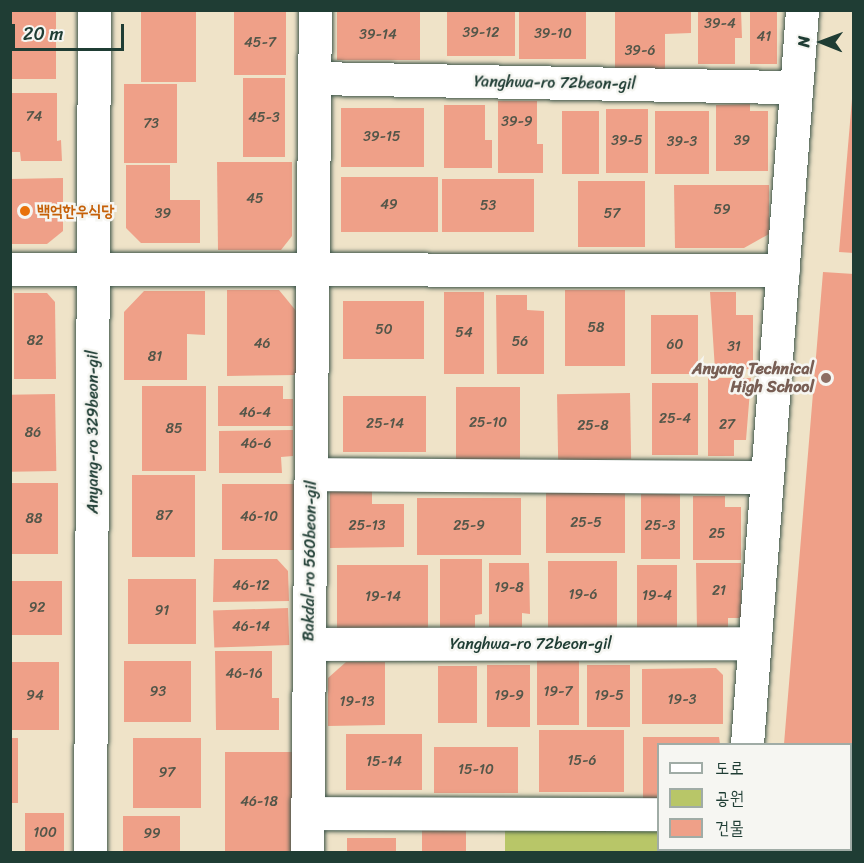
<!DOCTYPE html>
<meta charset="utf-8">
<style>
body{margin:0}
#map{position:relative;width:864px;height:863px;overflow:hidden;background:#efe3c8;font-family:Sriracha,"Poor Story",sans-serif}
div>[style]{position:absolute}
.green>*{inset:0;background:#b8c668}
.building>*{inset:0;background:#efa088;transform-origin:0 0}
.roads{filter:drop-shadow(0 0 2px #3e564a) drop-shadow(0 0 2px #3e564a)}
.minor>*{height:33px;margin:-16.5px;padding:0 16.5px;transform-origin:16.5px;border-radius:16.5px;background:#fff}
.dots>*{width:16px;height:16px;translate:-50% -50%;box-sizing:border-box;border:3px solid #f6f6f2;border-radius:50%}
span{translate:-50% -50%;white-space:nowrap;text-align:center;line-height:1.15;-webkit-text-stroke:5px #f6f6f2;paint-order:stroke}
.number-label{font-size:14px;color:#535649}
.number-label span{-webkit-text-stroke-width:0}
.street-label{font-size:16px;color:#1f3d34}
.food-label{font-size:16px;color:#c56008;font-weight:700}
.left{translate:0 -50%;text-align:left}
.education-label{font-size:16px;color:#785e54;font-weight:700}
.right{translate:-100% -50%;text-align:right}
.frame{position:absolute;inset:0;border:12px solid #1f3d34;pointer-events:none}
.legend{position:absolute;left:657px;top:743px;width:195px;height:108px;box-sizing:border-box;background:#f6f6f2;border:2px solid #a0aca6;margin:0;padding:8px 10px;list-style:none;font-size:18px;color:#1f3d34}
.legend li{display:flex;align-items:center;gap:12px;height:30px}
.legend b{width:30px;border:2px solid #a0aca6}
.north{position:absolute;left:792px;top:12px;width:60px;height:60px;-webkit-text-stroke:4px #f6f6f2;paint-order:stroke;rotate:271deg;font-size:16px;font-weight:700;line-height:24px;text-align:center;color:#1f3d34}
.north::after{content:'';display:block;margin:auto;width:21px;height:27px;background:#1f3d34;clip-path:polygon(50% 0,100% 100%,50% 72%,0 100%)}
.scale{position:absolute;left:12px;top:24px;width:112px;height:27px;box-sizing:border-box;border:3px solid #1f3d34;border-top:0;padding-left:8px;font-size:18px;line-height:21px;white-space:nowrap;color:#1f3d34;-webkit-text-stroke:4px #f6f6f2;paint-order:stroke}
</style>
<div id="map">
<div class="green">
<i style="clip-path:polygon(658px 821px,658px 850px,722px 850px,722px 852px,505px 852px,505px 822px)"></i>
</div>
<div class="building">
<i style="left:10px;top:10px;width:46px;height:69px"></i>
<i style="left:141px;top:10px;width:55px;height:72px"></i>
<i style="left:234px;top:10px;width:52px;height:65px"></i>
<i style="left:337px;top:10px;width:83px;height:50px"></i>
<i style="left:447px;top:10px;width:68px;height:46px"></i>
<i style="left:519px;top:10px;width:67px;height:49px"></i>
<i style="clip-path:polygon(615px 10px,691px 10px,691px 33px,665px 34px,665px 69px,615px 70px)"></i>
<i style="clip-path:polygon(698px 10px,741px 10px,742px 38px,735px 38px,735px 64px,698px 64px)"></i>
<i style="left:750px;top:10px;width:27px;height:54px"></i>
<i style="left:243px;top:78px;width:42px;height:79px"></i>
<i style="left:124px;top:84px;width:53px;height:79px"></i>
<i style="clip-path:polygon(10px 93px,57px 93px,57px 141px,61px 140px,62px 161px,21px 161px,20px 152px,10px 152px)"></i>
<i style="clip-path:polygon(852px 99px,854px 99px,854px 253px,839px 252px)"></i>
<i style="clip-path:polygon(498px 101px,537px 101px,537px 144px,543px 144px,543px 173px,498px 173px)"></i>
<i style="clip-path:polygon(750px 104px,750px 111px,768px 111px,768px 171px,716px 171px,716px 105px)"></i>
<i style="clip-path:polygon(444px 105px,485px 105px,485px 140px,492px 140px,492px 168px,444px 168px)"></i>
<i style="left:341px;top:108px;width:83px;height:59px"></i>
<i style="left:648px;top:109px;width:64px;height:42px;rotate:90deg"></i>
<i style="left:562px;top:111px;width:37px;height:63px"></i>
<i style="left:655px;top:111px;width:54px;height:63px"></i>
<i style="clip-path:polygon(217px 162px,292px 162px,292px 236px,281px 250px,218px 250px)"></i>
<i style="clip-path:polygon(126px 165px,170px 165px,170px 200px,200px 200px,200px 243px,141px 243px,126px 228px)"></i>
<i style="left:341px;top:177px;width:97px;height:55px"></i>
<i style="clip-path:polygon(63px 178px,63px 231px,47px 244px,10px 244px,10px 179px)"></i>
<i style="left:534px;top:179px;width:53px;height:92px;rotate:90deg"></i>
<i style="left:645px;top:181px;width:66px;height:67px;rotate:90deg"></i>
<i style="clip-path:polygon(674px 185px,769px 185px,769px 234px,744px 248px,675px 248px)"></i>
<i style="clip-path:polygon(823px 272px,854px 274px,854px 795px,850px 744px,784px 744px)"></i>
<i style="clip-path:polygon(227px 290px,279px 290px,297px 312px,297px 375px,227px 376px)"></i>
<i style="left:565px;top:290px;width:60px;height:76px"></i>
<i style="clip-path:polygon(144px 291px,205px 291px,205px 335px,187px 334px,187px 380px,124px 380px,124px 312px)"></i>
<i style="left:484px;top:292px;width:82px;height:40px;rotate:90deg"></i>
<i style="clip-path:polygon(710px 292px,736px 292px,736px 315px,753px 315px,753px 369px,715px 370px)"></i>
<i style="clip-path:polygon(14px 293px,47px 293px,55px 302px,56px 379px,14px 379px)"></i>
<i style="clip-path:polygon(496px 295px,527px 295px,527px 310px,544px 311px,544px 374px,497px 374px)"></i>
<i style="left:343px;top:301px;width:81px;height:58px"></i>
<i style="left:651px;top:315px;width:47px;height:59px"></i>
<i style="clip-path:polygon(708px 378px,751px 378px,746px 440px,734px 440px,734px 456px,708px 456px)"></i>
<i style="left:652px;top:383px;width:46px;height:72px"></i>
<i style="left:142px;top:386px;width:64px;height:85px"></i>
<i style="clip-path:polygon(218px 386px,283px 386px,283px 399px,293px 399px,293px 426px,218px 426px)"></i>
<i style="left:456px;top:387px;width:64px;height:72px"></i>
<i style="left:630px;top:393px;width:66px;height:73px;rotate:89deg"></i>
<i style="left:55px;top:394px;width:77px;height:45px;rotate:89deg"></i>
<i style="left:343px;top:396px;width:83px;height:56px"></i>
<i style="clip-path:polygon(293px 430px,293px 456px,281px 457px,282px 473px,219px 473px,219px 431px)"></i>
<i style="left:132px;top:475px;width:63px;height:82px"></i>
<i style="left:58px;top:483px;width:71px;height:48px;rotate:90deg"></i>
<i style="left:222px;top:484px;width:73px;height:66px"></i>
<i style="clip-path:polygon(330px 491px,372px 491px,372px 504px,404px 504px,404px 547px,330px 548px)"></i>
<i style="left:546px;top:493px;width:79px;height:60px"></i>
<i style="left:641px;top:494px;width:39px;height:65px"></i>
<i style="clip-path:polygon(693px 496px,725px 496px,725px 507px,741px 507px,741px 560px,693px 560px)"></i>
<i style="left:417px;top:498px;width:104px;height:57px"></i>
<i style="clip-path:polygon(214px 559px,277px 559px,288px 571px,289px 601px,213px 602px)"></i>
<i style="clip-path:polygon(440px 559px,482px 559px,482px 614px,475px 615px,475px 628px,440px 628px)"></i>
<i style="left:548px;top:561px;width:69px;height:68px"></i>
<i style="clip-path:polygon(489px 563px,529px 563px,530px 614px,522px 613px,522px 627px,489px 627px)"></i>
<i style="clip-path:polygon(696px 563px,741px 563px,741px 618px,728px 618px,728px 632px,697px 632px)"></i>
<i style="left:428px;top:565px;width:63px;height:91px;rotate:90deg"></i>
<i style="left:637px;top:565px;width:40px;height:63px"></i>
<i style="left:128px;top:579px;width:68px;height:65px"></i>
<i style="left:11px;top:581px;width:51px;height:54px"></i>
<i style="left:288px;top:608px;width:37px;height:75px;rotate:88deg"></i>
<i style="clip-path:polygon(215px 651px,272px 651px,272px 698px,279px 698px,279px 730px,216px 730px)"></i>
<i style="left:537px;top:660px;width:42px;height:65px"></i>
<i style="left:124px;top:661px;width:67px;height:61px"></i>
<i style="left:10px;top:662px;width:49px;height:68px"></i>
<i style="clip-path:polygon(346px 662px,385px 662px,385px 725px,328px 726px,328px 678px)"></i>
<i style="left:487px;top:665px;width:43px;height:62px"></i>
<i style="left:587px;top:665px;width:43px;height:62px"></i>
<i style="left:438px;top:666px;width:39px;height:57px"></i>
<i style="clip-path:polygon(716px 668px,723px 675px,723px 724px,642px 724px,642px 669px)"></i>
<i style="left:624px;top:730px;width:62px;height:85px;rotate:90deg"></i>
<i style="left:346px;top:734px;width:76px;height:56px"></i>
<i style="clip-path:polygon(643px 737px,719px 737px,720px 744px,658px 744px,658px 799px,643px 799px)"></i>
<i style="left:10px;top:738px;width:8px;height:65px"></i>
<i style="left:133px;top:738px;width:68px;height:70px"></i>
<i style="left:434px;top:747px;width:84px;height:46px"></i>
<i style="left:225px;top:752px;width:68px;height:100px"></i>
<i style="left:25px;top:813px;width:39px;height:39px"></i>
<i style="left:123px;top:816px;width:57px;height:36px"></i>
<i style="left:422px;top:829px;width:44px;height:23px"></i>
<i style="left:347px;top:838px;width:49px;height:14px"></i>
</div>
<div class="roads">
<div class="minor">
<i style="left:315px;top:78px;width:480px;rotate:1.1deg"></i>
<i style="left:10px;top:269px;width:773px;rotate:0.07deg"></i>
<i style="left:311px;top:474px;width:456px;rotate:0.4deg"></i>
<i style="left:309px;top:644px;width:444px;rotate:-0.1deg"></i>
<i style="left:747px;top:744px;width:736px;rotate:-85.71deg"></i>
<i style="left:307px;top:813px;width:351px;rotate:0.2deg"></i>
<i style="left:90px;top:852px;width:842px;rotate:-89.73deg"></i>
<i style="left:307px;top:852px;width:842px;rotate:-89.46deg"></i>
<i style="left:739px;top:852px;width:2px;rotate:-63deg"></i>
</div>
</div>
<div class="dots">
<i style="left:25px;top:211px;background:#e8710a"></i>
<i style="left:826px;top:378px;background:#8d6e63"></i>
</div>
<div class="number-label">
<span style="left:720px;top:24px">39-4</span>
<span style="left:481px;top:33px">39-12</span>
<span style="left:553px;top:34px">39-10</span>
<span style="left:378px;top:35px">39-14</span>
<span style="left:764px;top:37px">41</span>
<span style="left:260px;top:43px">45-7</span>
<span style="left:640px;top:51px">39-6</span>
<span style="left:34px;top:117px">74</span>
<span style="left:264px;top:118px">45-3</span>
<span style="left:517px;top:122px">39-9</span>
<span style="left:151px;top:124px">73</span>
<span style="left:382px;top:137px">39-15</span>
<span style="left:627px;top:141px">39-5</span>
<span style="left:742px;top:141px">39</span>
<span style="left:682px;top:142px">39-3</span>
<span style="left:255px;top:199px">45</span>
<span style="left:389px;top:205px">49</span>
<span style="left:488px;top:206px">53</span>
<span style="left:722px;top:210px">59</span>
<span style="left:163px;top:214px">39</span>
<span style="left:612px;top:214px">57</span>
<span style="left:596px;top:328px">58</span>
<span style="left:384px;top:330px">50</span>
<span style="left:464px;top:333px">54</span>
<span style="left:35px;top:341px">82</span>
<span style="left:520px;top:342px">56</span>
<span style="left:262px;top:344px">46</span>
<span style="left:675px;top:345px">60</span>
<span style="left:734px;top:347px">31</span>
<span style="left:155px;top:357px">81</span>
<span style="left:255px;top:413px">46-4</span>
<span style="left:675px;top:419px">25-4</span>
<span style="left:488px;top:423px">25-10</span>
<span style="left:385px;top:424px">25-14</span>
<span style="left:727px;top:425px">27</span>
<span style="left:593px;top:426px">25-8</span>
<span style="left:174px;top:429px">85</span>
<span style="left:33px;top:433px">86</span>
<span style="left:256px;top:444px">46-6</span>
<span style="left:164px;top:516px">87</span>
<span style="left:259px;top:517px">46-10</span>
<span style="left:34px;top:519px">88</span>
<span style="left:586px;top:523px">25-5</span>
<span style="left:367px;top:526px">25-13</span>
<span style="left:469px;top:526px">25-9</span>
<span style="left:660px;top:526px">25-3</span>
<span style="left:717px;top:534px">25</span>
<span style="left:251px;top:586px">46-12</span>
<span style="left:509px;top:588px">19-8</span>
<span style="left:719px;top:591px">21</span>
<span style="left:583px;top:595px">19-6</span>
<span style="left:657px;top:596px">19-4</span>
<span style="left:383px;top:597px">19-14</span>
<span style="left:37px;top:608px">92</span>
<span style="left:162px;top:611px">91</span>
<span style="left:251px;top:627px">46-14</span>
<span style="left:244px;top:674px">46-16</span>
<span style="left:158px;top:692px">93</span>
<span style="left:558px;top:692px">19-7</span>
<span style="left:35px;top:696px">94</span>
<span style="left:509px;top:696px">19-9</span>
<span style="left:609px;top:696px">19-5</span>
<span style="left:682px;top:700px">19-3</span>
<span style="left:357px;top:702px">19-13</span>
<span style="left:582px;top:761px">15-6</span>
<span style="left:384px;top:762px">15-14</span>
<span style="left:476px;top:770px">15-10</span>
<span style="left:167px;top:773px">97</span>
<span style="left:259px;top:802px">46-18</span>
<span style="left:45px;top:833px">100</span>
<span style="left:152px;top:834px">99</span>
</div>
<div class="street-label">
<span style="left:555px;top:83px;rotate:1deg">Yanghwa-ro 72beon-gil</span>
<span style="left:93px;top:432px;rotate:-90deg">Anyang-ro 329beon-gil</span>
<span style="left:310px;top:561px;rotate:-89deg">Bakdal-ro 560beon-gil</span>
<span style="left:531px;top:644px">Yanghwa-ro 72beon-gil</span>
</div>
<div class="food-label">
<span class="left" style="left:37px;top:211px">백억한우식당</span>
</div>
<div class="education-label">
<span class="right" style="left:814px;top:378px">Anyang Technical<br>High School</span>
</div>
<div class="frame"></div>
<ul class="legend">
<li><b style="height:8px;background:#fff"></b>도로</li>
<li><b style="height:16px;background:#b8c668"></b>공원</li>
<li><b style="height:16px;background:#efa088"></b>건물</li>
</ul>
<div class="north">N</div>
<div class="scale">20 m</div>
</div>
